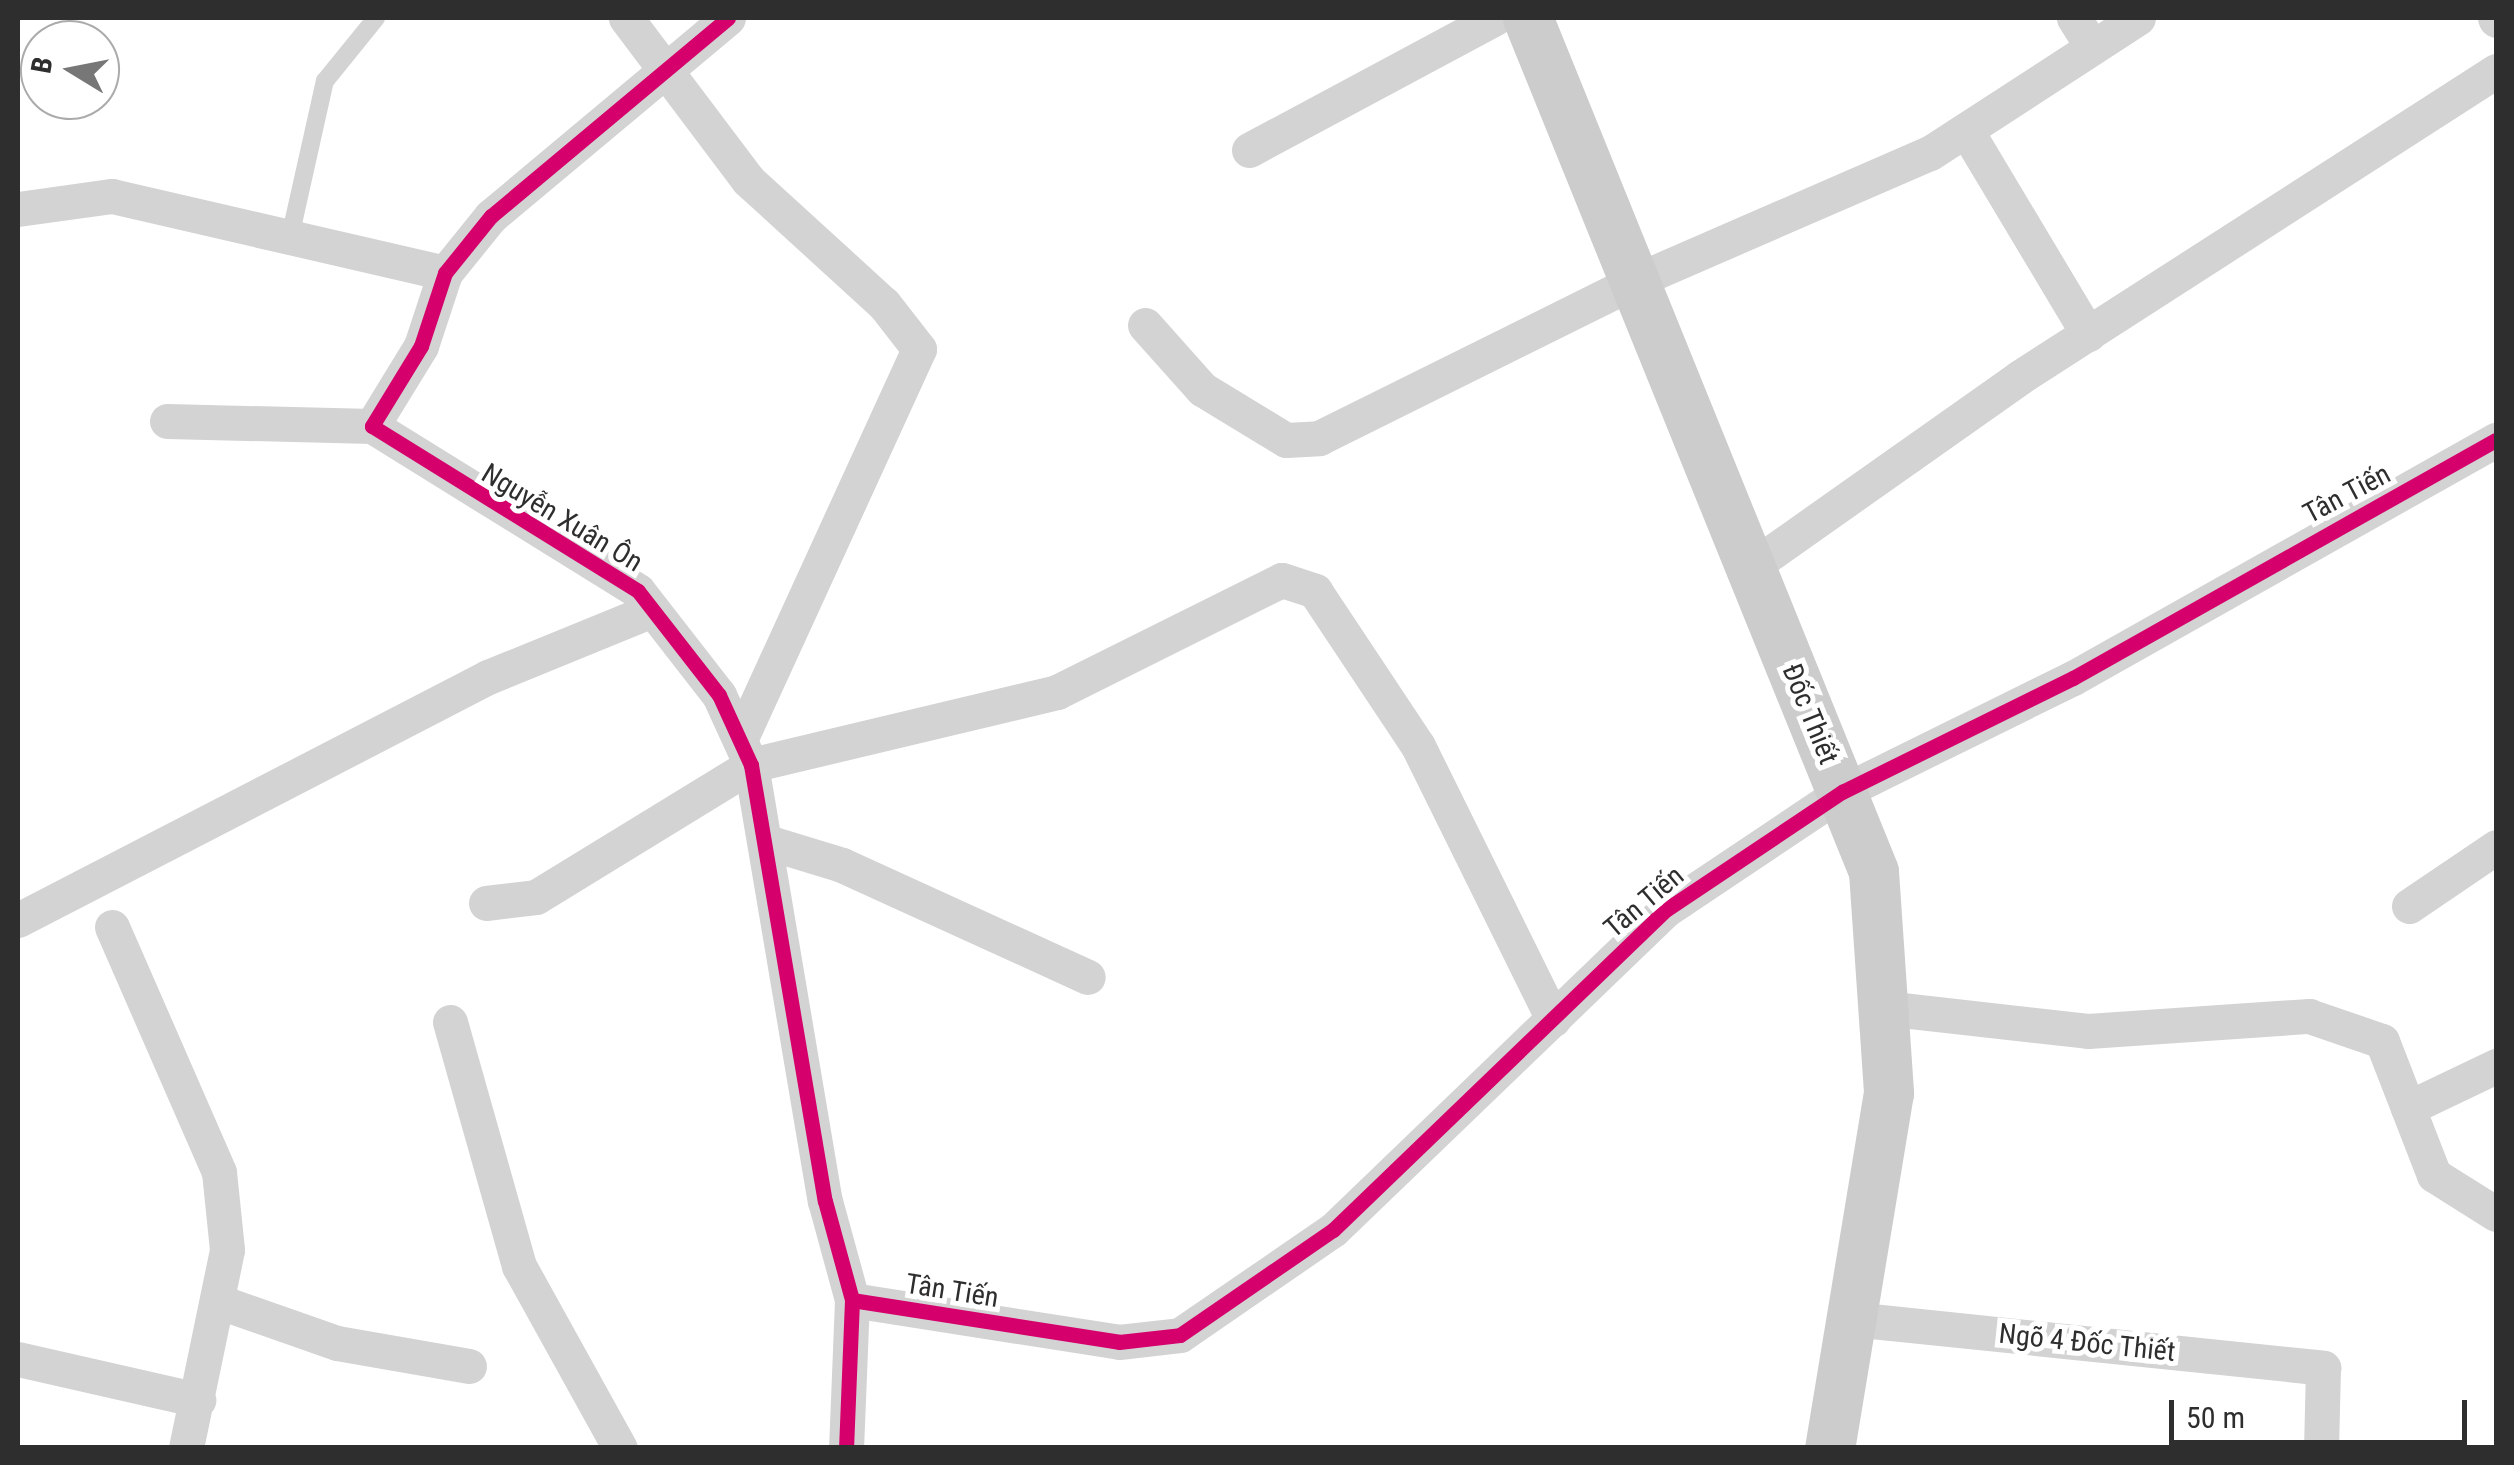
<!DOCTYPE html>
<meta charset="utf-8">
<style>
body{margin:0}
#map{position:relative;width:2514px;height:1465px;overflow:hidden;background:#fff;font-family:"Roboto Condensed",sans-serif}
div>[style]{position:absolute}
.lane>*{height:18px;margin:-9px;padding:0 9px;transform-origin:9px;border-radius:9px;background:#d3d3d3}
.street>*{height:35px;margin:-17.5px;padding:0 17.5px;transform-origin:17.5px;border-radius:17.5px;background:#d3d3d3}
.secondary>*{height:50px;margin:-25px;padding:0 25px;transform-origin:25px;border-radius:25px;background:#ccc}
.cycleway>*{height:15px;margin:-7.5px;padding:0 7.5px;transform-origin:7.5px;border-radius:7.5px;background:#d6006c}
span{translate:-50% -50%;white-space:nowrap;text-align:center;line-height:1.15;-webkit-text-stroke:10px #fff;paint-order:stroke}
.street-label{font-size:28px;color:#2e2e2e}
.frame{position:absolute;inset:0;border:20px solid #2e2e2e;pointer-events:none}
.north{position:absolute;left:20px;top:20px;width:100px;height:100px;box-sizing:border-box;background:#fff;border:2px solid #ababab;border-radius:50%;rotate:280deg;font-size:28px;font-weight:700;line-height:40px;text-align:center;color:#2e2e2e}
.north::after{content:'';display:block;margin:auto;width:35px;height:45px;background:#777;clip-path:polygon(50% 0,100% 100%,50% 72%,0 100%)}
.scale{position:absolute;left:2169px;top:1400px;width:298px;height:45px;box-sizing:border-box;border:5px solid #2e2e2e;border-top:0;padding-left:12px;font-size:30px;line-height:35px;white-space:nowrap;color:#2e2e2e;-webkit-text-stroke:8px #fff;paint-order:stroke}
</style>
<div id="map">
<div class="lane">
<i style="left:290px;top:237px;width:160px;rotate:-77.4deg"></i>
<i style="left:325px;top:81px;width:81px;rotate:-51deg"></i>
</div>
<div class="street">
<i style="left:626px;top:18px;width:203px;rotate:53deg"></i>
<i style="left:748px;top:180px;width:184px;rotate:42.4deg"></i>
<i style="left:884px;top:304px;width:57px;rotate:52.1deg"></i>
<i style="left:919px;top:349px;width:430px;rotate:114.6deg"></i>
<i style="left:728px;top:18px;width:309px;rotate:140.1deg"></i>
<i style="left:491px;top:216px;width:73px;rotate:128.9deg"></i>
<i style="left:445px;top:273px;width:77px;rotate:108.2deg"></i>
<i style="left:421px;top:346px;width:94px;rotate:121.5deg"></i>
<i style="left:372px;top:426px;width:313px;rotate:31.8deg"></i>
<i style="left:638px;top:591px;width:132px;rotate:52.1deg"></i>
<i style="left:719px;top:695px;width:77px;rotate:65.4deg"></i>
<i style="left:751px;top:765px;width:442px;rotate:80.4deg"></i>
<i style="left:825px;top:1201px;width:103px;rotate:74.7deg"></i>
<i style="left:852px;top:1300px;width:148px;rotate:92.3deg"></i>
<i style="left:2074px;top:18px;width:34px;rotate:58deg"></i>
<i style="left:2495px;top:18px;width:2px;rotate:63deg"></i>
<i style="left:1966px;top:130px;width:238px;rotate:59.1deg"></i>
<i style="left:1249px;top:150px;width:279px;rotate:-28.2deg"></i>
<i style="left:18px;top:209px;width:95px;rotate:-7.9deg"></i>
<i style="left:112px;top:196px;width:342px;rotate:13deg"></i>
<i style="left:1145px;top:325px;width:86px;rotate:48.3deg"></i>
<i style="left:1202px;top:389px;width:98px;rotate:31.3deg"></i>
<i style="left:1286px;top:440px;width:33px;rotate:-3deg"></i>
<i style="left:1319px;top:438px;width:353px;rotate:-26.4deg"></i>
<i style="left:1635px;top:281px;width:322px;rotate:-23.5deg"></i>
<i style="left:1930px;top:153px;width:248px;rotate:-33deg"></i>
<i style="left:167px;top:421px;width:205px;rotate:1.4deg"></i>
<i style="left:1751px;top:567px;width:329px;rotate:-35.2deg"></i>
<i style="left:2020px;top:377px;width:566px;rotate:-32.74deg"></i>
<i style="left:767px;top:842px;width:78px;rotate:17deg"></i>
<i style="left:842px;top:865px;width:270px;rotate:24.5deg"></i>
<i style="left:486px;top:903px;width:50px;rotate:-6.8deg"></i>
<i style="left:536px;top:897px;width:252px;rotate:-31.5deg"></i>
<i style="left:751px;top:765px;width:315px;rotate:-13.4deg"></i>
<i style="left:1057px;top:692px;width:251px;rotate:-26.5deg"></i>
<i style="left:1282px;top:580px;width:35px;rotate:18deg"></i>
<i style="left:1315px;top:591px;width:186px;rotate:56.4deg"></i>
<i style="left:1418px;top:746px;width:305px;rotate:63.7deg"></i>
<i style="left:2409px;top:906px;width:105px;rotate:-34.1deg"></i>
<i style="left:18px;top:920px;width:529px;rotate:-27.34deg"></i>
<i style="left:488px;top:677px;width:177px;rotate:-22.2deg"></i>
<i style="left:112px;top:927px;width:267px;rotate:66.4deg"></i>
<i style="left:219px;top:1172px;width:78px;rotate:84.1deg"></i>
<i style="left:227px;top:1250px;width:202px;rotate:101.7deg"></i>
<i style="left:1884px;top:1008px;width:205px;rotate:6.4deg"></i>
<i style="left:2088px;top:1031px;width:222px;rotate:-3.9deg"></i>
<i style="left:2309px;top:1016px;width:77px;rotate:18.9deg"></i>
<i style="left:2382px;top:1041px;width:144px;rotate:68.8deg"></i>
<i style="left:2434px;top:1175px;width:73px;rotate:32.2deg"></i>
<i style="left:450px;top:1022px;width:254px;rotate:74.2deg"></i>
<i style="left:519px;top:1266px;width:208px;rotate:61deg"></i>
<i style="left:2408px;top:1108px;width:98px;rotate:-25.5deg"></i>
<i style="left:852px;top:1300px;width:270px;rotate:8.9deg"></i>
<i style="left:1119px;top:1342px;width:61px;rotate:-6.5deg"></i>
<i style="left:1180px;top:1335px;width:186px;rotate:-34.5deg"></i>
<i style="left:1333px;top:1230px;width:463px;rotate:-43.9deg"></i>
<i style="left:1667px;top:909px;width:211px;rotate:-33.8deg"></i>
<i style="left:1842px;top:792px;width:258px;rotate:-26.3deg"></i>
<i style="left:2073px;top:678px;width:485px;rotate:-29.4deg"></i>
<i style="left:217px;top:1301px;width:127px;rotate:19.3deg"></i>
<i style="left:337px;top:1343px;width:134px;rotate:9.9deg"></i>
<i style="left:1852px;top:1319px;width:474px;rotate:5.9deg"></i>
<i style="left:2323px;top:1368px;width:80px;rotate:91.4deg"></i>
<i style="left:18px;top:1359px;width:185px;rotate:12.8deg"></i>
</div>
<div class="secondary">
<i style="left:1528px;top:18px;width:921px;rotate:67.94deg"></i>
<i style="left:1874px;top:872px;width:222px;rotate:86.1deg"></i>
<i style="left:1889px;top:1093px;width:360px;rotate:99.4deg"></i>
</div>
<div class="cycleway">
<i style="left:728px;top:18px;width:309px;rotate:140.1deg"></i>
<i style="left:491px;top:216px;width:73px;rotate:128.9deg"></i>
<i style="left:445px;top:273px;width:77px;rotate:108.2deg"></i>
<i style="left:421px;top:346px;width:94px;rotate:121.5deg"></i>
<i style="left:372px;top:426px;width:313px;rotate:31.8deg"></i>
<i style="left:638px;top:591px;width:132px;rotate:52.1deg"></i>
<i style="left:719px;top:695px;width:77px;rotate:65.4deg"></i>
<i style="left:751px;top:765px;width:442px;rotate:80.4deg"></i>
<i style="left:825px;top:1201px;width:103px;rotate:74.7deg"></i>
<i style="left:852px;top:1300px;width:148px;rotate:92.3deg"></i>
<i style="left:852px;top:1300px;width:270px;rotate:8.9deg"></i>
<i style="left:1119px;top:1342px;width:61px;rotate:-6.5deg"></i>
<i style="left:1180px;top:1335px;width:186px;rotate:-34.5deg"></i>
<i style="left:1333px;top:1230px;width:463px;rotate:-43.9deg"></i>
<i style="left:1667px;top:909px;width:211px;rotate:-33.8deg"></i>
<i style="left:1842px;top:792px;width:258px;rotate:-26.3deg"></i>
<i style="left:2073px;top:678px;width:485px;rotate:-29.4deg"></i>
</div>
<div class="street-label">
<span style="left:2347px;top:494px;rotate:-28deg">Tân Tiến</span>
<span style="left:562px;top:518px;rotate:31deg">Nguyễn Xuân Ôn</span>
<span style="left:1810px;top:714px;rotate:68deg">Đốc Thiết</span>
<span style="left:1644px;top:902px;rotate:-40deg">Tân Tiến</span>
<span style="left:952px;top:1291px;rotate:9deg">Tân Tiến</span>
<span style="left:2087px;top:1343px;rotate:6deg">Ngõ 4 Đốc Thiết</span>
</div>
<div class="frame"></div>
<div class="north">B</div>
<div class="scale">50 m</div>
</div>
